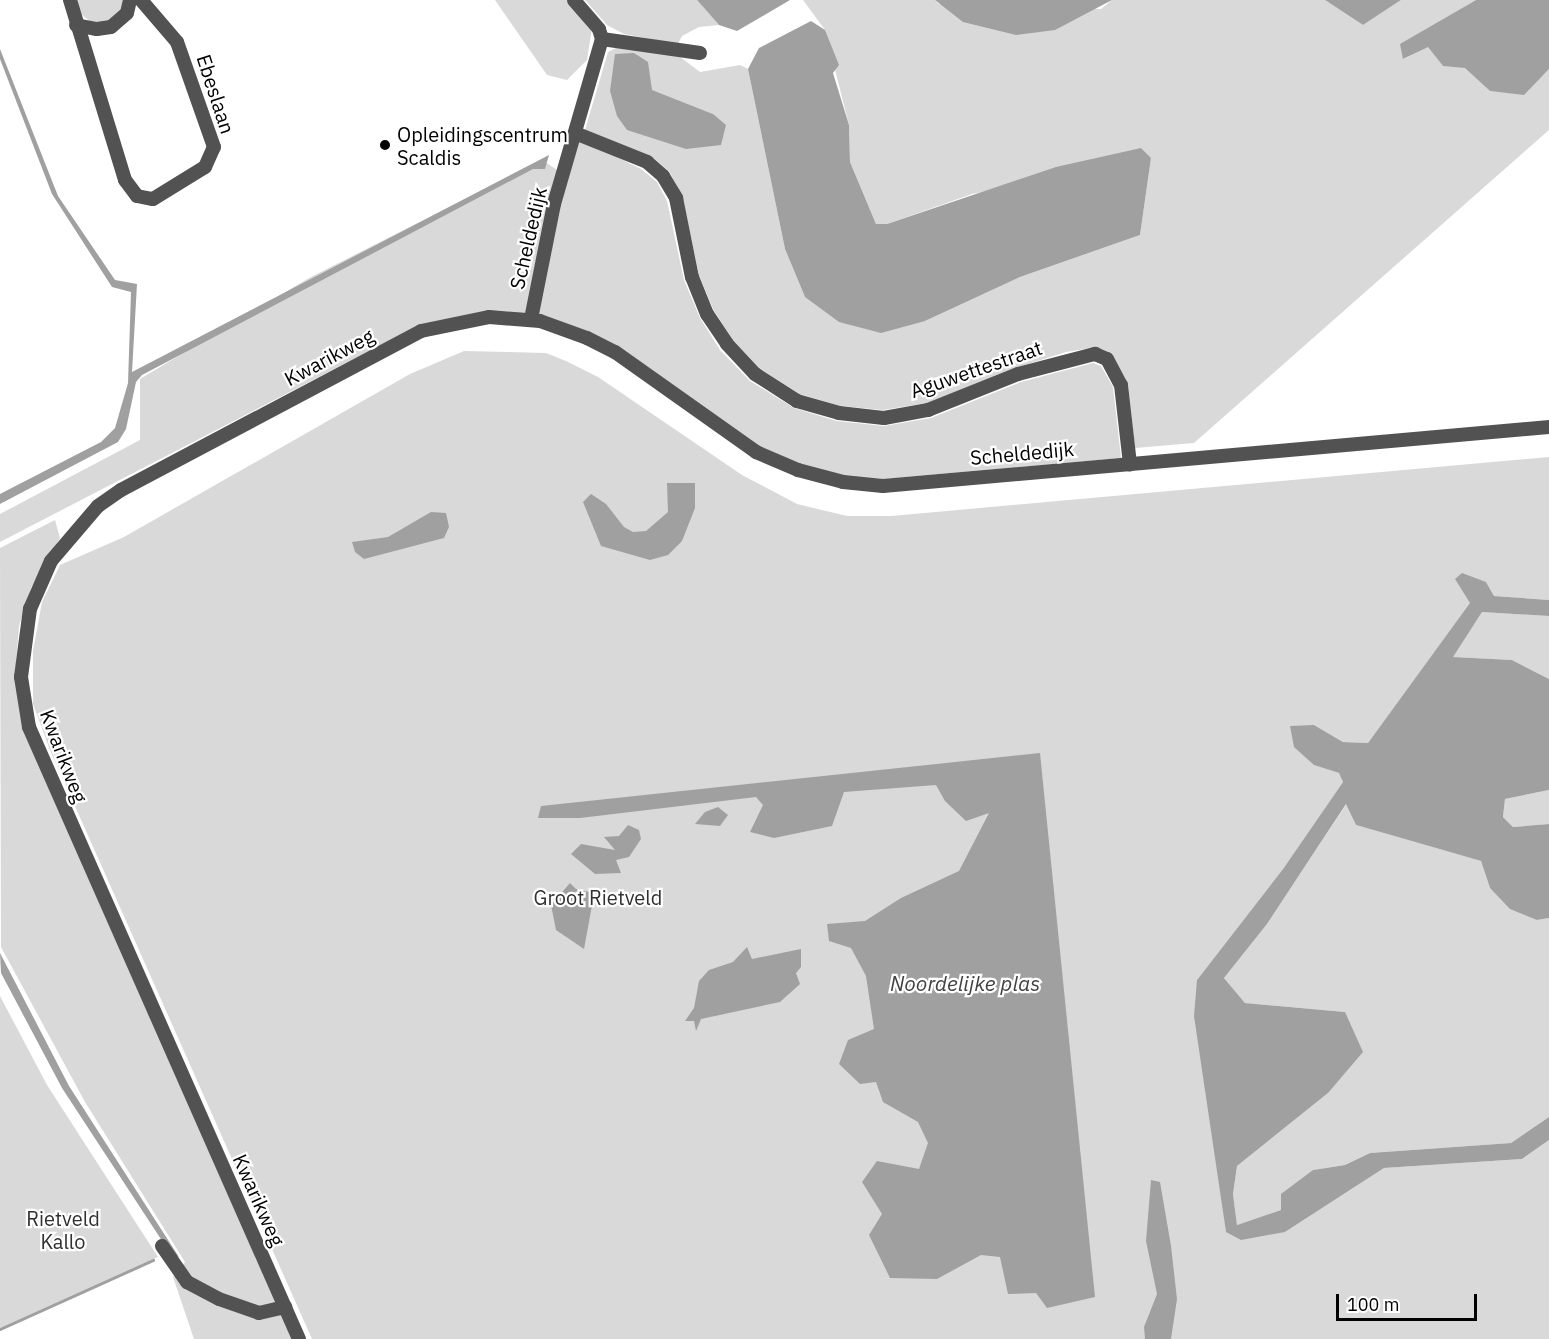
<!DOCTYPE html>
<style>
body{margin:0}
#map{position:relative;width:1549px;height:1339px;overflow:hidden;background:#fff;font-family:"IBM Plex Sans",sans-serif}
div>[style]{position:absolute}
.green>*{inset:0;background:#d9d9d9}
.water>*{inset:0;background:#a0a0a0}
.stream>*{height:3px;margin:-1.5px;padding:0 1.5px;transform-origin:1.5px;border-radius:1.5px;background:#a0a0a0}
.minor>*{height:14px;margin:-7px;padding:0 7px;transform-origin:7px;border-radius:7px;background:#525252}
.dots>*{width:16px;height:16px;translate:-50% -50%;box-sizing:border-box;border:3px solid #fff;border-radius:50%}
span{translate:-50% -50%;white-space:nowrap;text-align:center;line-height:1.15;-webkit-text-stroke:4.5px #fff;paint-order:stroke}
.street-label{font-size:20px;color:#000}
.poi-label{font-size:20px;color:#000}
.left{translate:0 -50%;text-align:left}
.park-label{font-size:20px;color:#303030}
.water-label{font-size:21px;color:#414141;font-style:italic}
.scale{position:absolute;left:1336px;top:1294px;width:141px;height:27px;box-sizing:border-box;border:3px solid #000;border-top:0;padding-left:8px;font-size:18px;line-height:21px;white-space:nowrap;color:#000;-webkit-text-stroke:4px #fff;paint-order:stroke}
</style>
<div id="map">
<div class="green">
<i style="clip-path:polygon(76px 0,124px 0,122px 10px,110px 23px,92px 23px,81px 14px)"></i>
<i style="clip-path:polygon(495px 0,568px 0,592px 28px,587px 60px,567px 80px,547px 75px)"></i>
<i style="clip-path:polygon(585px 0,697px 0,719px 25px,699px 27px,682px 36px,678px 44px,624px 34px,607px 25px)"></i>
<i style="clip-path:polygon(evenodd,803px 0,935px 0,939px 4px,1101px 9px,1112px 0,1325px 0,1363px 25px,1401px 0,1476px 0,1401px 44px,1404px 59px,1428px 46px,1443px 66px,1465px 67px,1490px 91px,1524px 94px,1549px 69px,1549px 130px,1194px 443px,1135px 448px,1128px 383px,1111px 354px,1096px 347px,1066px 352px,1015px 368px,927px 403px,883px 410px,840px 406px,800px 394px,760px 369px,733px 340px,714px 311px,699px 275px,682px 195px,669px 171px,652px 157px,585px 130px,608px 52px,620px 46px,680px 57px,700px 72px,740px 65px,748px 69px,785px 249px,805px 297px,925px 321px,1020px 277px,1140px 235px,1151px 158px,972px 194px,887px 224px,876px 224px,850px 162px,849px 125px,825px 30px,803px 0,651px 90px,713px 114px,610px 91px,651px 90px)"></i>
<i style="clip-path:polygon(580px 139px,641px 169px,657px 182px,667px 201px,684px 280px,700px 318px,720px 350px,750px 381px,794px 408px,837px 421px,884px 426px,931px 418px,1021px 382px,1093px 363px,1101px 366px,1113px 387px,1121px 458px,883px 479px,844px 476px,800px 464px,759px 446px,590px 332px,542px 315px,489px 311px,419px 325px,0 542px,0 514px,140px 440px,140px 379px,309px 278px,542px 160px,568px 177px)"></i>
<i style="clip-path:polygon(464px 351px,546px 353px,566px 361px,598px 377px,742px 475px,797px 504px,847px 516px,891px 516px,1549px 457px,1549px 600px,1494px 596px,1486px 582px,1368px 743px,1343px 742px,1314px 725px,1314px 765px,1340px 773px,1343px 782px,1283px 869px,1197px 980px,1226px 1232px,1285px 1232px,1384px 1168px,1522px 1159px,1549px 1140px,1549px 1339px,312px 1339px,50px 750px,33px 704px,33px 651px,42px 602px,60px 565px,124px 537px,410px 374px)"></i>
<i style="clip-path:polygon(55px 520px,60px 538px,31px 588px,19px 626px,15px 678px,23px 729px,292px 1339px,194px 1339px,173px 1277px,185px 1262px,85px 1102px,1px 947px,0 548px)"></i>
<i style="clip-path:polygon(1482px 612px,1549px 616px,1549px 679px,1512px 660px,1452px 657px)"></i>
<i style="clip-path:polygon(1549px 790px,1549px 824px,1513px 827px,1503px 817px,1505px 799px)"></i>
<i style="clip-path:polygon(1347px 803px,1356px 825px,1481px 861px,1490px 888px,1537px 920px,1549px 918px,1549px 1117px,1511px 1143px,1370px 1153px,1345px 1165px,1313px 1170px,1281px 1210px,1237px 1225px,1233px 1194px,1237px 1166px,1328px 1093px,1345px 1012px,1245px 1003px,1224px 978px,1267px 924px)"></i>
<i style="clip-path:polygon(0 996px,47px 1085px,158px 1257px,0 1328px)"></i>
</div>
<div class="water">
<i style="clip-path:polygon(697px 0,790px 0,737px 31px,719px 25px)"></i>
<i style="clip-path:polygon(935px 0,1112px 0,1055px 30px,1016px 35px,963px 22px)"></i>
<i style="clip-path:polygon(1325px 0,1401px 0,1363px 25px)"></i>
<i style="clip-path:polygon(1476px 0,1549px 0,1549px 69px,1524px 95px,1490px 91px,1465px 68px,1443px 66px,1428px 47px,1403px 59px,1400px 44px)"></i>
<i style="clip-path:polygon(811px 21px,825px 30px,839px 65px,833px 73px,849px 125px,850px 162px,876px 224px,887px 224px,1056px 167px,1141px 148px,1151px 158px,1140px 235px,1020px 277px,925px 321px,881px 333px,839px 322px,805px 297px,785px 249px,748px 69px,759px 48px)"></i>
<i style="clip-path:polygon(0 49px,58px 196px,115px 280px,137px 284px,132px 372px,549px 155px,545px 169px,533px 169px,142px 375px,136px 382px,126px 429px,118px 442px,0 504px,0 494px,101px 442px,115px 428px,128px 383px,131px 292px,112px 287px,52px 194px,0 59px)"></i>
<i style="clip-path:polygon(634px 53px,648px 62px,652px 90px,713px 114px,726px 125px,721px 145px,686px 149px,627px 130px,617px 116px,610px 91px,615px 54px)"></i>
<i style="clip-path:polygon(667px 483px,695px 483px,695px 508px,682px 541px,668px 555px,650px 560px,601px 546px,583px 502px,591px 494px,606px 504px,624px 527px,633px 532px,646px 531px,668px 512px)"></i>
<i style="clip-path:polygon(431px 512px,446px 513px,449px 527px,444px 538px,364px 559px,355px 552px,352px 542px,388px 537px)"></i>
<i style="clip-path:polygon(1462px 573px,1486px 582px,1494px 596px,1549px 600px,1549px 616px,1482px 612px,1453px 657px,1512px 660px,1549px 679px,1549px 790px,1505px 799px,1503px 817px,1513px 827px,1549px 824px,1549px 918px,1537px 920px,1510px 909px,1490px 888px,1481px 861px,1356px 825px,1346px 804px,1267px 924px,1224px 978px,1245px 1003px,1345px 1012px,1363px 1052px,1328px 1093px,1237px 1166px,1233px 1194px,1237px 1225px,1281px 1210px,1281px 1194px,1313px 1170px,1345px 1165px,1370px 1153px,1511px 1143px,1549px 1117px,1549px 1140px,1522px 1159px,1384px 1168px,1285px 1232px,1241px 1240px,1226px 1232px,1194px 1016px,1197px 980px,1283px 869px,1343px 782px,1339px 773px,1314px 765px,1294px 747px,1290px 726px,1314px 725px,1343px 742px,1368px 743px,1470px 603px,1455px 579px)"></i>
<i style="clip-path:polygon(1040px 753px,1095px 1297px,1047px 1308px,1036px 1293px,1008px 1294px,1000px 1257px,981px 1255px,937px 1279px,890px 1278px,869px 1235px,882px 1214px,862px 1182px,877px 1161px,919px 1169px,928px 1143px,918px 1122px,883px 1102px,876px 1082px,860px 1084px,839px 1064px,848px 1040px,874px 1029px,866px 976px,851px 948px,829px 941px,827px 924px,865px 921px,901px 898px,959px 871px,989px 813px,966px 821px,945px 801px,936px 785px,844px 792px,832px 826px,774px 838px,750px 832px,763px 805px,756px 797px,580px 818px,538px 818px,541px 806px)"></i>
<i style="clip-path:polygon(718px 807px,728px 815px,720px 826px,695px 824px,705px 812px)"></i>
<i style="clip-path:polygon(628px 825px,639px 830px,641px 839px,629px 857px,616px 860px,621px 873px,595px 874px,571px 854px,581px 844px,615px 850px,604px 837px,619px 836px)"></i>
<i style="clip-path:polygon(570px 883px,576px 889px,590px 892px,593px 900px,584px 949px,556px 930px,551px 905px)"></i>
<i style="clip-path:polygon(747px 947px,752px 959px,801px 949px,801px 967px,796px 973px,800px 984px,780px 1002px,701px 1019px,696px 1031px,694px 1021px,685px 1021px,694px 1008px,699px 981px,709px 970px,733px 962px)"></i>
<i style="clip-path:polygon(0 953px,69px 1086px,179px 1257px,170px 1253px,62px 1088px,1px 973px)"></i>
<i style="clip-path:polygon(1151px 1180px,1160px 1182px,1171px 1246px,1177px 1299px,1171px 1339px,1145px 1339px,1144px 1327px,1157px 1294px,1146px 1241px)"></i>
</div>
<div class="stream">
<i style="left:0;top:1329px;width:168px;rotate:-24.3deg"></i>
</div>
<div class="minor">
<i style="left:70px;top:0;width:188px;rotate:73deg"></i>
<i style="left:125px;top:180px;width:20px;rotate:53deg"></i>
<i style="left:137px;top:196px;width:16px;rotate:11deg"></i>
<i style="left:153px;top:199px;width:61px;rotate:-31.6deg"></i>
<i style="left:205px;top:167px;width:22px;rotate:-66deg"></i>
<i style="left:214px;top:147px;width:111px;rotate:-109.4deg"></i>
<i style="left:177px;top:42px;width:55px;rotate:-130.6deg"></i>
<i style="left:76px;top:25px;width:21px;rotate:11deg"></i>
<i style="left:97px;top:29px;width:14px;rotate:-8deg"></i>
<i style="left:111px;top:27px;width:21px;rotate:-41deg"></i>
<i style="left:127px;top:13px;width:13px;rotate:-77deg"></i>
<i style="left:602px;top:39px;width:99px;rotate:8.1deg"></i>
<i style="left:575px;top:133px;width:78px;rotate:21.9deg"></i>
<i style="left:647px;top:162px;width:21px;rotate:41deg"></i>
<i style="left:663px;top:176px;width:26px;rotate:59deg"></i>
<i style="left:676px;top:198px;width:81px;rotate:78.6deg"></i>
<i style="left:692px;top:277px;width:40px;rotate:68deg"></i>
<i style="left:707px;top:314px;width:36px;rotate:56deg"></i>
<i style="left:727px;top:344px;width:41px;rotate:47deg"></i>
<i style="left:755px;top:374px;width:50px;rotate:32.7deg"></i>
<i style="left:797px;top:401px;width:44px;rotate:15.9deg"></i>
<i style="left:839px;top:413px;width:45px;rotate:6.3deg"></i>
<i style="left:884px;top:418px;width:45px;rotate:-10.3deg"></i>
<i style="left:928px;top:410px;width:97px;rotate:-21.8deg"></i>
<i style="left:1018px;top:374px;width:80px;rotate:-14.6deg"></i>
<i style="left:1095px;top:354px;width:13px;rotate:23deg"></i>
<i style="left:1107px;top:359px;width:30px;rotate:62deg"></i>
<i style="left:1121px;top:385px;width:80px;rotate:83.5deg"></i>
<i style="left:531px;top:319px;width:117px;rotate:-78.7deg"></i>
<i style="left:554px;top:204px;width:172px;rotate:-73.8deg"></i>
<i style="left:602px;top:39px;width:10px;rotate:-107deg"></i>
<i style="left:599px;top:29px;width:38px;rotate:-131deg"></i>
<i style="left:162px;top:1246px;width:44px;rotate:55.2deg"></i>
<i style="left:187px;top:1282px;width:36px;rotate:28deg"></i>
<i style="left:219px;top:1299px;width:42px;rotate:19.3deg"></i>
<i style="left:259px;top:1313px;width:27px;rotate:-13deg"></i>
<i style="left:299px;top:1339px;width:669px;rotate:-113.81deg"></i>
<i style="left:29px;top:727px;width:51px;rotate:-99.1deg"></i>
<i style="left:21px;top:677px;width:69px;rotate:-82.5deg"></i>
<i style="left:30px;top:609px;width:52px;rotate:-66.4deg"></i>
<i style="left:51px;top:561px;width:72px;rotate:-49.5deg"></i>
<i style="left:98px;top:506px;width:28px;rotate:-35deg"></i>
<i style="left:121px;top:490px;width:340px;rotate:-27.9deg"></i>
<i style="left:421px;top:331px;width:69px;rotate:-11.6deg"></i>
<i style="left:489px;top:317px;width:51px;rotate:4.5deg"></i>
<i style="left:540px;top:321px;width:50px;rotate:19.9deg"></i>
<i style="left:587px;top:338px;width:31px;rotate:27deg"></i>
<i style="left:615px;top:352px;width:173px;rotate:35.3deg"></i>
<i style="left:756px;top:452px;width:46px;rotate:23.2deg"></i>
<i style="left:798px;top:470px;width:47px;rotate:14.9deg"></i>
<i style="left:843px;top:482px;width:40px;rotate:5.7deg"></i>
<i style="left:883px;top:486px;width:669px;rotate:-5.06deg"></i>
</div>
<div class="dots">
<i style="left:385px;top:145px;background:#000"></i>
</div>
<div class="street-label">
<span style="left:216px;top:94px;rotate:72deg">Ebeslaan</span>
<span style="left:528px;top:238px;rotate:-77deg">Scheldedijk</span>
<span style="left:329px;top:357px;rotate:-28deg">Kwarikweg</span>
<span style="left:976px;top:369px;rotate:-19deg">Aguwettestraat</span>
<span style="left:1022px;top:453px;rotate:-5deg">Scheldedijk</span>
<span style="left:64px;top:756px;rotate:69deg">Kwarikweg</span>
<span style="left:259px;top:1200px;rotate:66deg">Kwarikweg</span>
</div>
<div class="poi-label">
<span class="left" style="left:397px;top:146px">Opleidingscentrum<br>Scaldis</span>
</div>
<div class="park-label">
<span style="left:598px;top:897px">Groot Rietveld</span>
<span style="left:63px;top:1230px">Rietveld<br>Kallo</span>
</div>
<div class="water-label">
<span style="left:965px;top:983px">Noordelijke plas</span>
</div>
<div class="scale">100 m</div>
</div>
